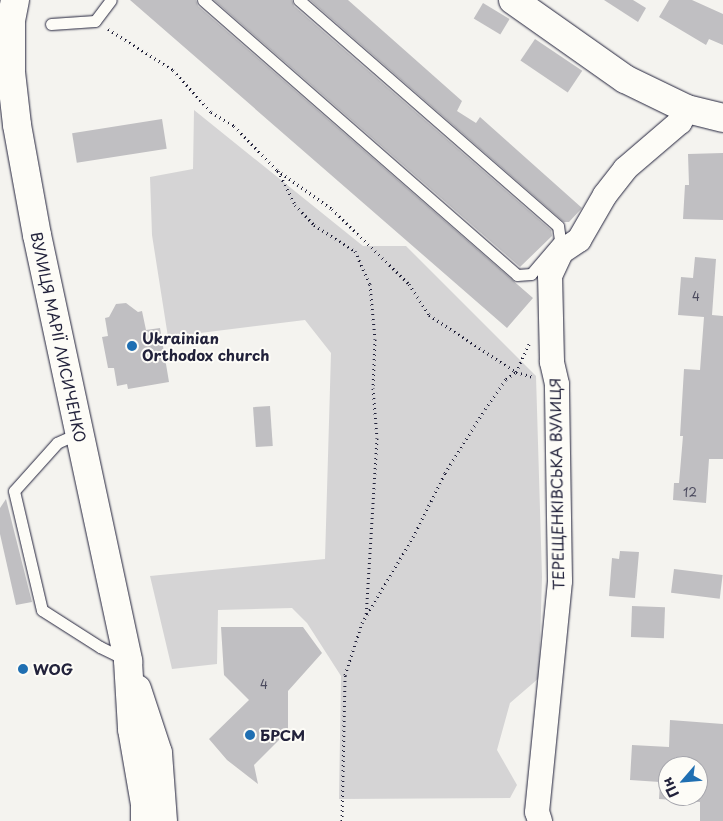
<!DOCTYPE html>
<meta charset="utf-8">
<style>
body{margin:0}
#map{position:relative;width:723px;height:821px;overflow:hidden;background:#f4f3ef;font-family:"Playpen Sans",sans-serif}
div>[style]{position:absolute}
.green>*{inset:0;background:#d5d4d5}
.building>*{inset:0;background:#c0bfc2;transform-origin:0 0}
.path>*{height:3px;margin-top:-1.5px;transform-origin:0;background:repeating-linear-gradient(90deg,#22223b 0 1px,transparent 0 5px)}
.roads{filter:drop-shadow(0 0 1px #22223b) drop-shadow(0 0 1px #22223b)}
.lane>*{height:11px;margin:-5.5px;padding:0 5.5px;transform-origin:5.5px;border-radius:5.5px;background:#fdfcf7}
.street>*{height:24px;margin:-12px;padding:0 12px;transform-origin:12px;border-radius:12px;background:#fdfcf7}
.secondary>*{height:28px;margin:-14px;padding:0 14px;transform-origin:14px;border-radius:14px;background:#fdfcf7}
.dots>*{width:14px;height:14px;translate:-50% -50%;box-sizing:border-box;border:2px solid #fdfcf7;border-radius:50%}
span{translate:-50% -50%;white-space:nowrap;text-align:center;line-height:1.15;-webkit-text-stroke:4px #fdfcf7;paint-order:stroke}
.number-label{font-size:12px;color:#4a495d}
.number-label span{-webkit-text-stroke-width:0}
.street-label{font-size:15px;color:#22223b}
.poi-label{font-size:15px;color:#22223b;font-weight:700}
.left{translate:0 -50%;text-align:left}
.north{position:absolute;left:658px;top:756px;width:50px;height:50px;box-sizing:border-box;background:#fdfcf7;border:1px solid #a5a5ac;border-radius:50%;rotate:243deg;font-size:14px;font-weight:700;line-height:20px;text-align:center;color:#22223b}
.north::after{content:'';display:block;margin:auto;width:18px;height:22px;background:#1f6fb2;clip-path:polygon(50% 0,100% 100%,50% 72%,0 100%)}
</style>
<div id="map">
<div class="green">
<i style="clip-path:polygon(194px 110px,363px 246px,406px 246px,536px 376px,542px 577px,539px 678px,510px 703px,497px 750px,517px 785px,510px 798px,339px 799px,341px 676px,307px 623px,292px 608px,218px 610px,217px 664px,172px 669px,150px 576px,325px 559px,331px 353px,305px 320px,168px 337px,152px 235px,150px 177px,193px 169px)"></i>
</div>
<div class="building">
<i style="clip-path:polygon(130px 0,196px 0,198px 6px,533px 298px,507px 328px)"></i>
<i style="clip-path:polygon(214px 0,292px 0,294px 6px,551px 230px,552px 236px,520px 267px)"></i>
<i style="clip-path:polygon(310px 0,348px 0,462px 101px,457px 111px,476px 123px,480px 117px,582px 208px,569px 222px,564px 222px)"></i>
<i style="clip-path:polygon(604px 0,633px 0,646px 8px,638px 22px)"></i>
<i style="clip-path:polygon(669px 0,692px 0,723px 14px,723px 45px,709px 39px,706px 45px,659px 17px)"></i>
<i style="left:483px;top:3px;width:31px;height:18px;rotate:31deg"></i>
<i style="left:535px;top:39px;width:57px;height:26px;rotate:34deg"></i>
<i style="left:162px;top:119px;width:30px;height:91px;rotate:81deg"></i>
<i style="clip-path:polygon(723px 153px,723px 220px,683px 219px,685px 185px,689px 185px,688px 154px)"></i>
<i style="clip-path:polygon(695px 257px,716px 259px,712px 315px,723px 316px,723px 459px,709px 459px,706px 503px,673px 500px,674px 483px,679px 483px,683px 436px,680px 436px,684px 369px,700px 370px,704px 317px,678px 315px,681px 277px,693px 278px)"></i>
<i style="clip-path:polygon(126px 303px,138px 312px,142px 311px,146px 330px,160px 328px,169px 382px,128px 389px,127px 384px,117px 386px,114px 368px,108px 368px,102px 337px,108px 336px,105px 318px,109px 317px,116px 304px)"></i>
<i style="left:270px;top:406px;width:40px;height:17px;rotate:86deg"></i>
<i style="clip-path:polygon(6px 499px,32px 602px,16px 605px,0 534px,0 508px)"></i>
<i style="clip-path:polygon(620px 551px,639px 552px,635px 598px,609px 596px,612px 558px,619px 559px)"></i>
<i style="left:674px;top:569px;width:49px;height:24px;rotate:7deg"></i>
<i style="left:632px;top:606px;width:33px;height:31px;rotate:2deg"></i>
<i style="clip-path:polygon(221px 627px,303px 627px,322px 653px,288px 691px,288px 731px,254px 765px,258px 784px,227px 760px,209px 739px,249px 700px,224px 675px)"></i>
<i style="clip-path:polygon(evenodd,670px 720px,723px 724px,723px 821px,700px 821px,700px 802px,659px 799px,660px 782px,630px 780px,632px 745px,669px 747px,670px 720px,668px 766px,698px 766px,698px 796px,668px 796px,668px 766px)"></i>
</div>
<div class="path">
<i style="left:108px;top:29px;width:77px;rotate:32.2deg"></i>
<i style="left:173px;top:70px;width:57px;rotate:47.9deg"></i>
<i style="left:211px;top:112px;width:27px;rotate:31deg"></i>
<i style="left:234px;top:126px;width:62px;rotate:45.7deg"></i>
<i style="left:277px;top:170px;width:67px;rotate:35.3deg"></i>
<i style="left:332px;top:209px;width:107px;rotate:44.2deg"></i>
<i style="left:409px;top:284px;width:37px;rotate:57deg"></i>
<i style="left:429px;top:315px;width:104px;rotate:33.2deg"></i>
<i style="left:516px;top:372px;width:19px;rotate:16deg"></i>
<i style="left:278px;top:171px;width:38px;rotate:63deg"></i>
<i style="left:295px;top:205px;width:28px;rotate:46deg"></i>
<i style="left:314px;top:225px;width:49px;rotate:32.4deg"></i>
<i style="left:355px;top:251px;width:36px;rotate:66deg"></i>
<i style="left:370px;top:284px;width:55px;rotate:84.8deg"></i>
<i style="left:375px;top:339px;width:49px;rotate:92.3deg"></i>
<i style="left:373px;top:388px;width:50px;rotate:85.4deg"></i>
<i style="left:377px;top:438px;width:178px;rotate:93.5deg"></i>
<i style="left:342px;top:821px;width:146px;rotate:-88.8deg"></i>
<i style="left:345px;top:675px;width:55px;rotate:-71.9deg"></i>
<i style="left:362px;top:623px;width:100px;rotate:-59.3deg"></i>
<i style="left:413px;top:537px;width:72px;rotate:-63.4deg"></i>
<i style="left:445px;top:473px;width:75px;rotate:-58deg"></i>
<i style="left:485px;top:409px;width:37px;rotate:-55deg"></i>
<i style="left:506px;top:379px;width:12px;rotate:-35deg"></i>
<i style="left:516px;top:372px;width:31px;rotate:-65deg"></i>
</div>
<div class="roads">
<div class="lane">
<i style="left:203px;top:0;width:417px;rotate:41.2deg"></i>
<i style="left:517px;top:275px;width:14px;rotate:-4deg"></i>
<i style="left:531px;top:274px;width:45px;rotate:-49.5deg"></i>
<i style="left:560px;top:240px;width:14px;rotate:-98deg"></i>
<i style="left:558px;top:226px;width:344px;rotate:-138.9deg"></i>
<i style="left:51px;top:24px;width:44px;rotate:-3.9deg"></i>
<i style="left:95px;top:21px;width:26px;rotate:-53deg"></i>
<i style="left:79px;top:433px;width:24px;rotate:156deg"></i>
<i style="left:57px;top:443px;width:64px;rotate:131.9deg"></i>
<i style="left:14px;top:491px;width:122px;rotate:76.8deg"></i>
<i style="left:42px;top:610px;width:69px;rotate:32.5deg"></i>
<i style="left:100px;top:647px;width:28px;rotate:26deg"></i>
</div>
<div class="street">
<i style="left:540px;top:821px;width:9px;rotate:-108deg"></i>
<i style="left:537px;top:812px;width:232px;rotate:-84.3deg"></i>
<i style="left:560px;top:581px;width:197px;rotate:-90.9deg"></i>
<i style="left:557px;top:384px;width:23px;rotate:-103deg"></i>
<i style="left:552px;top:362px;width:86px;rotate:-91.3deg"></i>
<i style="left:550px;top:276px;width:26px;rotate:-65deg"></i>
<i style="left:561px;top:252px;width:22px;rotate:-34deg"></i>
<i style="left:579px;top:240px;width:52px;rotate:-60deg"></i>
<i style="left:605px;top:195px;width:33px;rotate:-52deg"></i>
<i style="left:625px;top:169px;width:72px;rotate:-40.5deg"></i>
<i style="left:680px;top:122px;width:15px;rotate:-62deg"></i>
</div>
<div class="secondary">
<i style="left:15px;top:0;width:20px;rotate:101deg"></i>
<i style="left:11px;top:20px;width:52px;rotate:90deg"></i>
<i style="left:11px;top:72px;width:53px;rotate:83.5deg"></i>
<i style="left:17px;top:125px;width:112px;rotate:79.7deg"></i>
<i style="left:37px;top:235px;width:436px;rotate:77.9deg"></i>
<i style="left:128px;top:661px;width:68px;rotate:86.6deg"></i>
<i style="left:132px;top:729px;width:76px;rotate:80.2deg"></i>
<i style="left:145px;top:804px;width:17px;rotate:90deg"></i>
<i style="left:513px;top:0;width:137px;rotate:35.2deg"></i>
<i style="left:625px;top:79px;width:69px;rotate:25.8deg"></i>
<i style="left:687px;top:109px;width:37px;rotate:14deg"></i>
<i style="left:137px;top:689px;width:67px;rotate:71.8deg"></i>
<i style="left:158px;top:753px;width:68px;rotate:85.8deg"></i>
</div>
</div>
<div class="dots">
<i style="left:132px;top:346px;background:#1f6fb2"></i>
<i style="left:23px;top:669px;background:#1f6fb2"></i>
<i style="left:250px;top:735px;background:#1f6fb2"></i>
</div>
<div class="number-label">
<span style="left:696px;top:297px">4</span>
<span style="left:690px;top:493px">12</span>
<span style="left:264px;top:685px">4</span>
</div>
<div class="street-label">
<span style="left:59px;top:337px;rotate:78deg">ВУЛИЦЯ МАРІЇ ЛИСИЧЕНКО</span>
<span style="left:556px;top:484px;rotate:-91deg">ТЕРЕЩЕНКІВСЬКА ВУЛИЦЯ</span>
</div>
<div class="poi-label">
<span class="left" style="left:142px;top:346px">Ukrainian<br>Orthodox church</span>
<span class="left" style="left:33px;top:669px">WOG</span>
<span class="left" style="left:260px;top:735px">БРСМ</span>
</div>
<div class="north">Пн</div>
</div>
